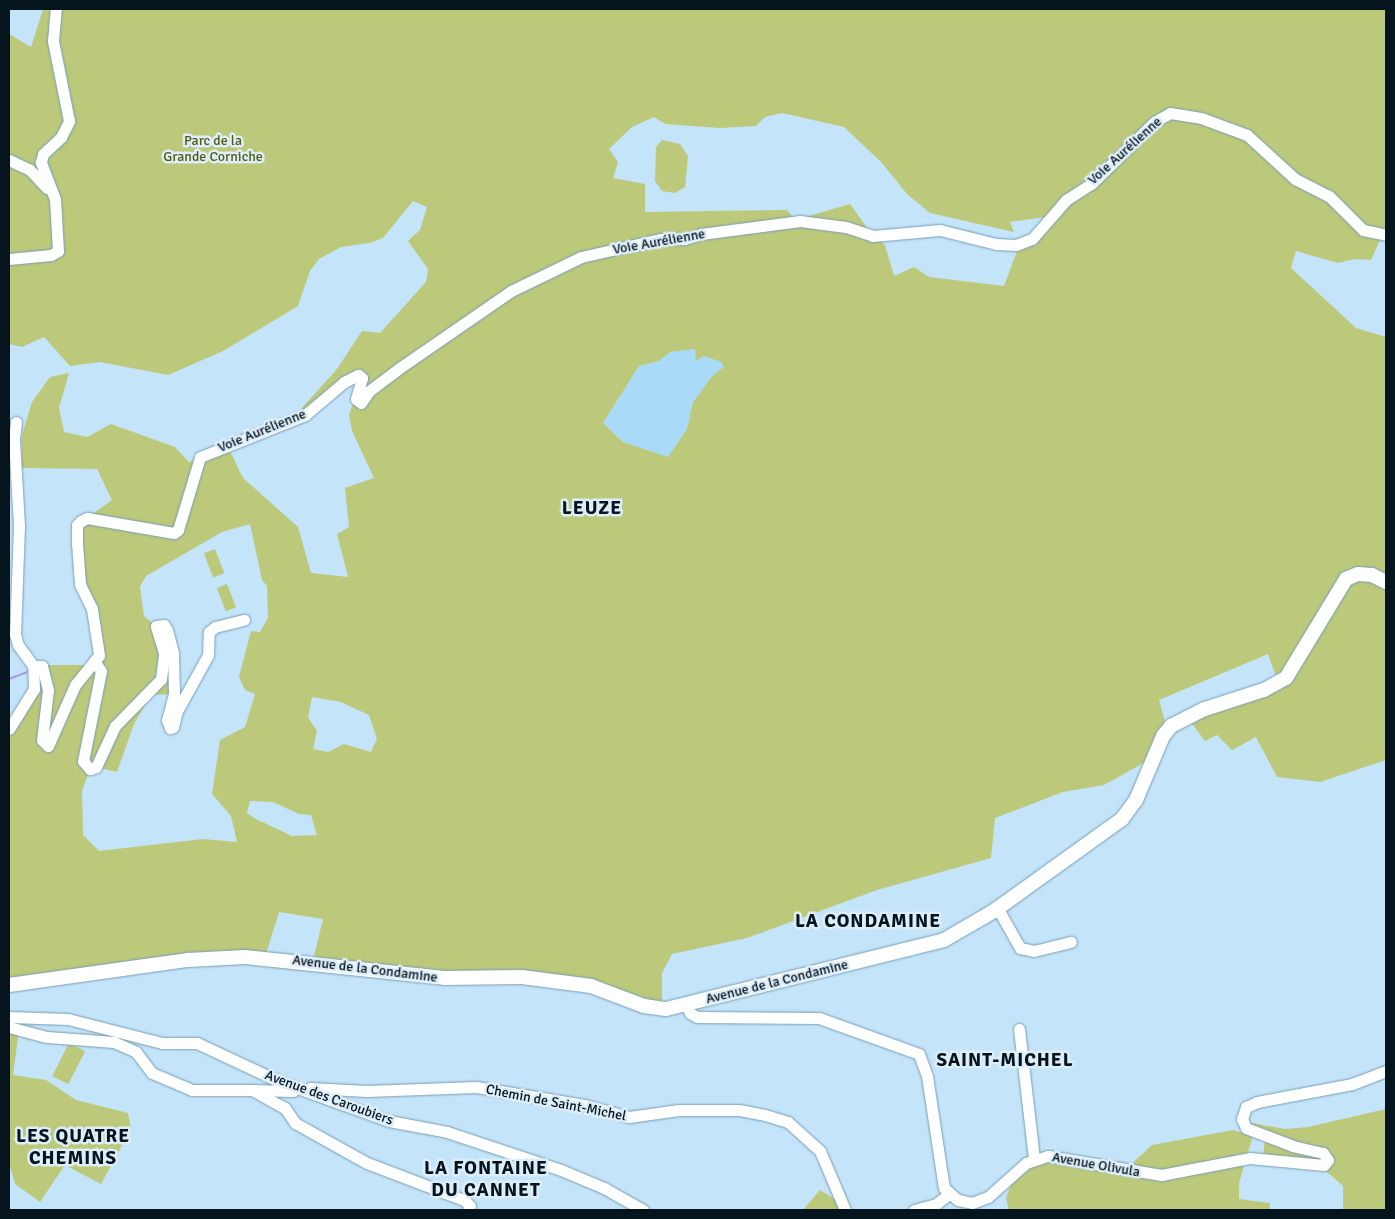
<!DOCTYPE html>
<meta charset="utf-8">
<style>
body{margin:0}
#map{position:relative;width:1395px;height:1219px;overflow:hidden;background:#c4e4f9;font-family:Signika,sans-serif}
div>[style]{position:absolute}
.built>*{inset:0;background:#a9daf8}
.green>*{inset:0;background:#bcc97a;transform-origin:0 0}
.stream>*{height:2px;margin:-1px;padding:0 1px;transform-origin:1px;border-radius:1px;background:#ac94e9}
.roads{filter:drop-shadow(0 0 1px #779eb6) drop-shadow(0 0 1px #779eb6)}
.minor>*{height:11px;margin:-5.5px;padding:0 5.5px;transform-origin:5.5px;border-radius:5.5px;background:#fff}
.major>*{height:14px;margin:-7px;padding:0 7px;transform-origin:7px;border-radius:7px;background:#fff}
span{translate:-50% -50%;white-space:nowrap;text-align:center;line-height:1.15;-webkit-text-stroke:5px #deeef9;paint-order:stroke}
.park-label{font-size:14px;color:#515912}
.street-label{font-size:14px;color:#06141d}
.district-label{font-size:19px;color:#06141d;font-weight:700;letter-spacing:1px}
.frame{position:absolute;inset:0;border:10px solid #06141d;pointer-events:none}
</style>
<div id="map">
<div class="built">
<i style="clip-path:polygon(695px 349px,704px 356px,721px 362px,725px 367px,713px 375px,693px 402px,687px 429px,668px 457px,623px 442px,603px 423px,639px 366px,659px 361px,670px 352px)"></i>
</div>
<div class="green">
<i style="clip-path:polygon(evenodd,43px 9px,1386px 9px,1386px 235px,1382px 236px,1371px 260px,1354px 259px,1338px 263px,1296px 251px,1291px 268px,1356px 328px,1386px 337px,1386px 760px,1320px 782px,1277px 777px,1256px 737px,1232px 750px,1217px 735px,1205px 741px,1190px 721px,1277px 679px,1268px 654px,1159px 700px,1166px 725px,1147px 761px,1104px 785px,1063px 792px,995px 818px,991px 858px,877px 890px,747px 938px,672px 954px,662px 973px,662px 1003px,563px 977px,505px 970px,457px 974px,313px 960px,323px 919px,279px 912px,266px 954px,9px 980px,9px 733px,39px 665px,88px 665px,99px 655px,80px 584px,77px 521px,87px 518px,112px 500px,97px 469px,21px 468px,22px 435px,32px 402px,50px 377px,69px 373px,59px 408px,64px 432px,87px 437px,111px 424px,175px 447px,189px 462px,218px 448px,231px 453px,243px 478px,298px 527px,311px 573px,348px 577px,337px 534px,349px 527px,345px 488px,374px 478px,352px 431px,349px 415px,362px 378px,292px 419px,337px 369px,362px 331px,380px 333px,426px 282px,428px 269px,408px 241px,420px 230px,427px 207px,413px 201px,383px 238px,369px 243px,341px 247px,319px 259px,310px 271px,298px 306px,223px 351px,168px 375px,100px 362px,70px 366px,44px 337px,22px 347px,9px 344px,9px 34px,31px 47px,43px 9px,782px 113px,844px 127px,882px 163px,907px 194px,930px 213px,1014px 232px,1010px 222px,1052px 216px,1017px 251px,1004px 286px,929px 277px,914px 267px,894px 276px,885px 245px,873px 236px,850px 204px,795px 220px,787px 210px,645px 212px,645px 184px,613px 178px,618px 162px,609px 149px,632px 127px,654px 117px,665px 124px,720px 128px,756px 126px,765px 117px,782px 113px,43px 9px,695px 349px,696px 361px,704px 356px,721px 362px,724px 367px,713px 375px,693px 402px,687px 429px,668px 457px,623px 442px,603px 423px,639px 366px,659px 361px,670px 352px,695px 349px,43px 9px,250px 524px,262px 580px,267px 586px,268px 618px,260px 632px,251px 631px,239px 677px,245px 690px,255px 694px,245px 727px,220px 740px,212px 794px,231px 816px,237px 842px,203px 839px,99px 851px,83px 835px,82px 791px,90px 769px,96px 767px,117px 772px,134px 724px,151px 695px,174px 694px,159px 625px,156px 626px,144px 616px,140px 587px,146px 576px,222px 532px,250px 524px,43px 9px,312px 697px,341px 702px,369px 715px,377px 739px,371px 752px,344px 744px,328px 752px,313px 749px,317px 731px,308px 717px,312px 697px,43px 9px,250px 801px,273px 802px,299px 814px,311px 815px,317px 835px,292px 836px,254px 818px,247px 813px,250px 801px)"></i>
<i style="clip-path:polygon(662px 140px,680px 144px,688px 156px,685px 187px,675px 193px,662px 191px,655px 181px,656px 147px)"></i>
<i style="left:215px;top:549px;width:26px;height:12px;rotate:69deg"></i>
<i style="left:227px;top:584px;width:25px;height:11px;rotate:69deg"></i>
<i style="clip-path:polygon(9px 1027px,19px 1030px,13px 1075px,46px 1080px,76px 1100px,128px 1113px,131px 1129px,101px 1184px,65px 1165px,40px 1202px,15px 1184px,9px 1163px)"></i>
<i style="left:69px;top:1043px;width:18px;height:37px;rotate:27deg"></i>
<i style="clip-path:polygon(1386px 1109px,1386px 1210px,1343px 1210px,1343px 1186px,1319px 1165px,1263px 1159px,1265px 1137px,1244px 1126px,1251px 1123px,1285px 1129px,1308px 1127px)"></i>
<i style="clip-path:polygon(1233px 1130px,1253px 1136px,1239px 1183px,1239px 1199px,1270px 1203px,1270px 1210px,1009px 1210px,1006px 1198px,1011px 1185px,1036px 1164px,1049px 1161px,1124px 1171px,1152px 1145px)"></i>
<i style="clip-path:polygon(820px 1190px,841px 1203px,845px 1210px,803px 1210px)"></i>
</div>
<div class="stream">
<i style="left:9px;top:679px;width:22px;rotate:-21deg"></i>
</div>
<div class="roads">
<div class="minor">
<i style="left:9px;top:160px;width:23px;rotate:25deg"></i>
<i style="left:30px;top:170px;width:25px;rotate:47deg"></i>
<i style="left:9px;top:259px;width:42px;rotate:-5.4deg"></i>
<i style="left:51px;top:255px;width:8px;rotate:-30deg"></i>
<i style="left:58px;top:251px;width:52px;rotate:-93.3deg"></i>
<i style="left:55px;top:199px;width:40px;rotate:-111deg"></i>
<i style="left:41px;top:162px;width:8px;rotate:-76deg"></i>
<i style="left:43px;top:154px;width:25px;rotate:-43deg"></i>
<i style="left:61px;top:137px;width:18px;rotate:-63deg"></i>
<i style="left:69px;top:121px;width:82px;rotate:-101.3deg"></i>
<i style="left:53px;top:41px;width:32px;rotate:-85deg"></i>
<i style="left:16px;top:422px;width:17px;rotate:97deg"></i>
<i style="left:14px;top:439px;width:87px;rotate:86.7deg"></i>
<i style="left:19px;top:526px;width:108px;rotate:92.1deg"></i>
<i style="left:15px;top:634px;width:11px;rotate:75deg"></i>
<i style="left:18px;top:645px;width:26px;rotate:54deg"></i>
<i style="left:94px;top:661px;width:12px;rotate:55deg"></i>
<i style="left:101px;top:671px;width:92px;rotate:101.3deg"></i>
<i style="left:83px;top:761px;width:11px;rotate:49deg"></i>
<i style="left:90px;top:769px;width:6px;rotate:-18deg"></i>
<i style="left:96px;top:767px;width:45px;rotate:-65.1deg"></i>
<i style="left:115px;top:726px;width:66px;rotate:-45.6deg"></i>
<i style="left:161px;top:679px;width:26px;rotate:-83deg"></i>
<i style="left:164px;top:653px;width:28px;rotate:-107deg"></i>
<i style="left:156px;top:626px;width:8px;rotate:-7deg"></i>
<i style="left:164px;top:625px;width:6px;rotate:59deg"></i>
<i style="left:167px;top:630px;width:24px;rotate:75deg"></i>
<i style="left:173px;top:653px;width:41px;rotate:88.6deg"></i>
<i style="left:174px;top:694px;width:27px;rotate:105deg"></i>
<i style="left:167px;top:720px;width:9px;rotate:69deg"></i>
<i style="left:170px;top:728px;width:3px;rotate:-18deg"></i>
<i style="left:173px;top:727px;width:16px;rotate:-76deg"></i>
<i style="left:177px;top:711px;width:64px;rotate:-61deg"></i>
<i style="left:208px;top:655px;width:23px;rotate:-88deg"></i>
<i style="left:209px;top:632px;width:8px;rotate:-40deg"></i>
<i style="left:215px;top:627px;width:30px;rotate:-14deg"></i>
<i style="left:9px;top:729px;width:47px;rotate:-58deg"></i>
<i style="left:34px;top:689px;width:23px;rotate:-92deg"></i>
<i style="left:33px;top:666px;width:9px"></i>
<i style="left:42px;top:666px;width:25px;rotate:76deg"></i>
<i style="left:48px;top:690px;width:50px;rotate:96.8deg"></i>
<i style="left:42px;top:740px;width:8px;rotate:45deg"></i>
<i style="left:48px;top:746px;width:67px;rotate:-66.1deg"></i>
<i style="left:75px;top:685px;width:38px;rotate:-51deg"></i>
<i style="left:99px;top:655px;width:47px;rotate:-98.7deg"></i>
<i style="left:92px;top:609px;width:28px;rotate:-116deg"></i>
<i style="left:80px;top:584px;width:41px;rotate:-94.2deg"></i>
<i style="left:77px;top:543px;width:18px;rotate:-90deg"></i>
<i style="left:77px;top:525px;width:6px;rotate:-45deg"></i>
<i style="left:81px;top:521px;width:7px;rotate:-27deg"></i>
<i style="left:87px;top:518px;width:88px;rotate:9.8deg"></i>
<i style="left:174px;top:533px;width:5px;rotate:-37deg"></i>
<i style="left:178px;top:530px;width:76px;rotate:-73.2deg"></i>
<i style="left:200px;top:457px;width:113px;rotate:-21.8deg"></i>
<i style="left:305px;top:415px;width:51px;rotate:-40.2deg"></i>
<i style="left:344px;top:382px;width:16px;rotate:-27deg"></i>
<i style="left:358px;top:375px;width:5px;rotate:37deg"></i>
<i style="left:362px;top:378px;width:22px;rotate:106deg"></i>
<i style="left:356px;top:399px;width:6px;rotate:39deg"></i>
<i style="left:361px;top:403px;width:14px;rotate:-56deg"></i>
<i style="left:369px;top:391px;width:36px;rotate:-37deg"></i>
<i style="left:398px;top:369px;width:137px;rotate:-34.6deg"></i>
<i style="left:511px;top:291px;width:78px;rotate:-25.9deg"></i>
<i style="left:581px;top:257px;width:81px;rotate:-12.8deg"></i>
<i style="left:660px;top:239px;width:24px"></i>
<i style="left:684px;top:239px;width:18px;rotate:-16deg"></i>
<i style="left:701px;top:234px;width:100px;rotate:-7.5deg"></i>
<i style="left:800px;top:221px;width:46px;rotate:7.4deg"></i>
<i style="left:846px;top:227px;width:28px;rotate:18deg"></i>
<i style="left:873px;top:236px;width:67px;rotate:-5.1deg"></i>
<i style="left:940px;top:230px;width:58px;rotate:14deg"></i>
<i style="left:996px;top:244px;width:20px;rotate:3deg"></i>
<i style="left:1016px;top:245px;width:17px;rotate:-21deg"></i>
<i style="left:1032px;top:239px;width:52px;rotate:-48.9deg"></i>
<i style="left:1066px;top:200px;width:30px;rotate:-33deg"></i>
<i style="left:1091px;top:184px;width:88px;rotate:-44.5deg"></i>
<i style="left:1154px;top:122px;width:18px;rotate:-29deg"></i>
<i style="left:1170px;top:113px;width:31px;rotate:9deg"></i>
<i style="left:1201px;top:118px;width:49px;rotate:20.3deg"></i>
<i style="left:1247px;top:135px;width:65px;rotate:42.5deg"></i>
<i style="left:1295px;top:179px;width:38px;rotate:27deg"></i>
<i style="left:1329px;top:196px;width:48px;rotate:45deg"></i>
<i style="left:1363px;top:230px;width:24px;rotate:12deg"></i>
<i style="left:998px;top:909px;width:45px;rotate:60.6deg"></i>
<i style="left:1020px;top:948px;width:14px;rotate:12deg"></i>
<i style="left:1034px;top:951px;width:38px;rotate:-14deg"></i>
<i style="left:686px;top:1005px;width:9px;rotate:63deg"></i>
<i style="left:690px;top:1013px;width:8px;rotate:30deg"></i>
<i style="left:697px;top:1017px;width:122px;rotate:0.5deg"></i>
<i style="left:819px;top:1018px;width:106px;rotate:19.8deg"></i>
<i style="left:919px;top:1054px;width:23px;rotate:70deg"></i>
<i style="left:927px;top:1076px;width:113px;rotate:81.4deg"></i>
<i style="left:944px;top:1188px;width:18px;rotate:41deg"></i>
<i style="left:958px;top:1200px;width:14px;rotate:12deg"></i>
<i style="left:972px;top:1203px;width:17px;rotate:-21deg"></i>
<i style="left:988px;top:1197px;width:51px;rotate:-41.8deg"></i>
<i style="left:1026px;top:1163px;width:23px;rotate:-18deg"></i>
<i style="left:1048px;top:1156px;width:115px;rotate:9.5deg"></i>
<i style="left:1161px;top:1175px;width:91px;rotate:-10.8deg"></i>
<i style="left:1250px;top:1158px;width:74px;rotate:5.4deg"></i>
<i style="left:1324px;top:1165px;width:6px;rotate:-51deg"></i>
<i style="left:1328px;top:1160px;width:9px;rotate:-126deg"></i>
<i style="left:1323px;top:1153px;width:31px;rotate:-167deg"></i>
<i style="left:1293px;top:1146px;width:50px;rotate:-159deg"></i>
<i style="left:1246px;top:1128px;width:10px;rotate:-114deg"></i>
<i style="left:1242px;top:1119px;width:13px;rotate:-72deg"></i>
<i style="left:1246px;top:1107px;width:12px;rotate:-24deg"></i>
<i style="left:1257px;top:1102px;width:97px;rotate:-10.7deg"></i>
<i style="left:1352px;top:1084px;width:36px;rotate:-21deg"></i>
<i style="left:9px;top:1017px;width:59px;rotate:1.9deg"></i>
<i style="left:68px;top:1019px;width:97px;rotate:14.3deg"></i>
<i style="left:162px;top:1043px;width:35px"></i>
<i style="left:197px;top:1043px;width:89px;rotate:25.1deg"></i>
<i style="left:278px;top:1081px;width:118px;rotate:19.8deg"></i>
<i style="left:389px;top:1121px;width:59px;rotate:10.7deg"></i>
<i style="left:447px;top:1132px;width:120px;rotate:18.4deg"></i>
<i style="left:561px;top:1170px;width:47px;rotate:22.7deg"></i>
<i style="left:604px;top:1188px;width:45px;rotate:29.4deg"></i>
<i style="left:9px;top:1027px;width:39px;rotate:15deg"></i>
<i style="left:47px;top:1037px;width:67px;rotate:4.3deg"></i>
<i style="left:114px;top:1042px;width:24px;rotate:24deg"></i>
<i style="left:136px;top:1052px;width:26px;rotate:53deg"></i>
<i style="left:152px;top:1073px;width:43px;rotate:23deg"></i>
<i style="left:192px;top:1090px;width:60px"></i>
<i style="left:252px;top:1090px;width:38px;rotate:29deg"></i>
<i style="left:285px;top:1108px;width:18px;rotate:56deg"></i>
<i style="left:295px;top:1123px;width:82px;rotate:29.1deg"></i>
<i style="left:367px;top:1163px;width:104px;rotate:20.9deg"></i>
<i style="left:464px;top:1200px;width:8px;rotate:45deg"></i>
<i style="left:470px;top:1206px;width:4px;rotate:117deg"></i>
<i style="left:1019px;top:1029px;width:131px;rotate:83.4deg"></i>
<i style="left:310px;top:1088px;width:57px;rotate:3deg"></i>
<i style="left:367px;top:1091px;width:109px;rotate:-2.1deg"></i>
<i style="left:476px;top:1087px;width:110px;rotate:9.4deg"></i>
<i style="left:585px;top:1105px;width:46px;rotate:15.3deg"></i>
<i style="left:629px;top:1117px;width:50px;rotate:-8deg"></i>
<i style="left:679px;top:1110px;width:60px"></i>
<i style="left:739px;top:1110px;width:26px;rotate:11deg"></i>
<i style="left:765px;top:1115px;width:24px;rotate:17deg"></i>
<i style="left:788px;top:1122px;width:43px;rotate:42.2deg"></i>
<i style="left:820px;top:1151px;width:64px;rotate:67deg"></i>
<i style="left:252px;top:1090px;width:41px;rotate:1.4deg"></i>
<i style="left:914px;top:1210px;width:23px;rotate:-15deg"></i>
<i style="left:936px;top:1204px;width:16px;rotate:-38deg"></i>
</div>
<div class="major">
<i style="left:9px;top:985px;width:181px;rotate:-8deg"></i>
<i style="left:188px;top:960px;width:57px;rotate:-3deg"></i>
<i style="left:245px;top:957px;width:200px;rotate:6deg"></i>
<i style="left:444px;top:978px;width:78px;rotate:-0.7deg"></i>
<i style="left:522px;top:977px;width:70px;rotate:7.4deg"></i>
<i style="left:591px;top:986px;width:57px;rotate:20.7deg"></i>
<i style="left:644px;top:1006px;width:22px;rotate:8deg"></i>
<i style="left:666px;top:1009px;width:286px;rotate:-13.9deg"></i>
<i style="left:944px;top:940px;width:58px;rotate:-30.1deg"></i>
<i style="left:994px;top:911px;width:158px;rotate:-35.7deg"></i>
<i style="left:1122px;top:819px;width:24px;rotate:-54deg"></i>
<i style="left:1136px;top:800px;width:69px;rotate:-67.1deg"></i>
<i style="left:1163px;top:736px;width:13px;rotate:-51deg"></i>
<i style="left:1171px;top:726px;width:38px;rotate:-27deg"></i>
<i style="left:1205px;top:709px;width:62px;rotate:-17.9deg"></i>
<i style="left:1264px;top:690px;width:25px;rotate:-29deg"></i>
<i style="left:1286px;top:678px;width:116px;rotate:-58.8deg"></i>
<i style="left:1346px;top:579px;width:13px;rotate:-23deg"></i>
<i style="left:1358px;top:574px;width:14px;rotate:4deg"></i>
<i style="left:1372px;top:575px;width:16px;rotate:27deg"></i>
</div>
</div>
<div class="park-label">
<span style="left:213px;top:149px">Parc de la<br>Grande Corniche</span>
</div>
<div class="street-label">
<span style="left:1125px;top:151px;rotate:-42deg">Voie Aurélienne</span>
<span style="left:659px;top:242px;rotate:-10deg">Voie Aurélienne</span>
<span style="left:262px;top:431px;rotate:-22deg">Voie Aurélienne</span>
<span style="left:365px;top:969px;rotate:7deg">Avenue de la Condamine</span>
<span style="left:777px;top:982px;rotate:-14deg">Avenue de la Condamine</span>
<span style="left:329px;top:1098px;rotate:20deg">Avenue des Caroubiers</span>
<span style="left:556px;top:1103px;rotate:11deg">Chemin de Saint-Michel</span>
<span style="left:1096px;top:1165px;rotate:10deg">Avenue Olivula</span>
</div>
<div class="district-label">
<span style="left:592px;top:509px">LEUZE</span>
<span style="left:868px;top:922px">LA CONDAMINE</span>
<span style="left:1005px;top:1061px">SAINT-MICHEL</span>
<span style="left:73px;top:1148px">LES QUATRE<br>CHEMINS</span>
<span style="left:486px;top:1180px">LA FONTAINE<br>DU CANNET</span>
</div>
<div class="frame"></div>
</div>
